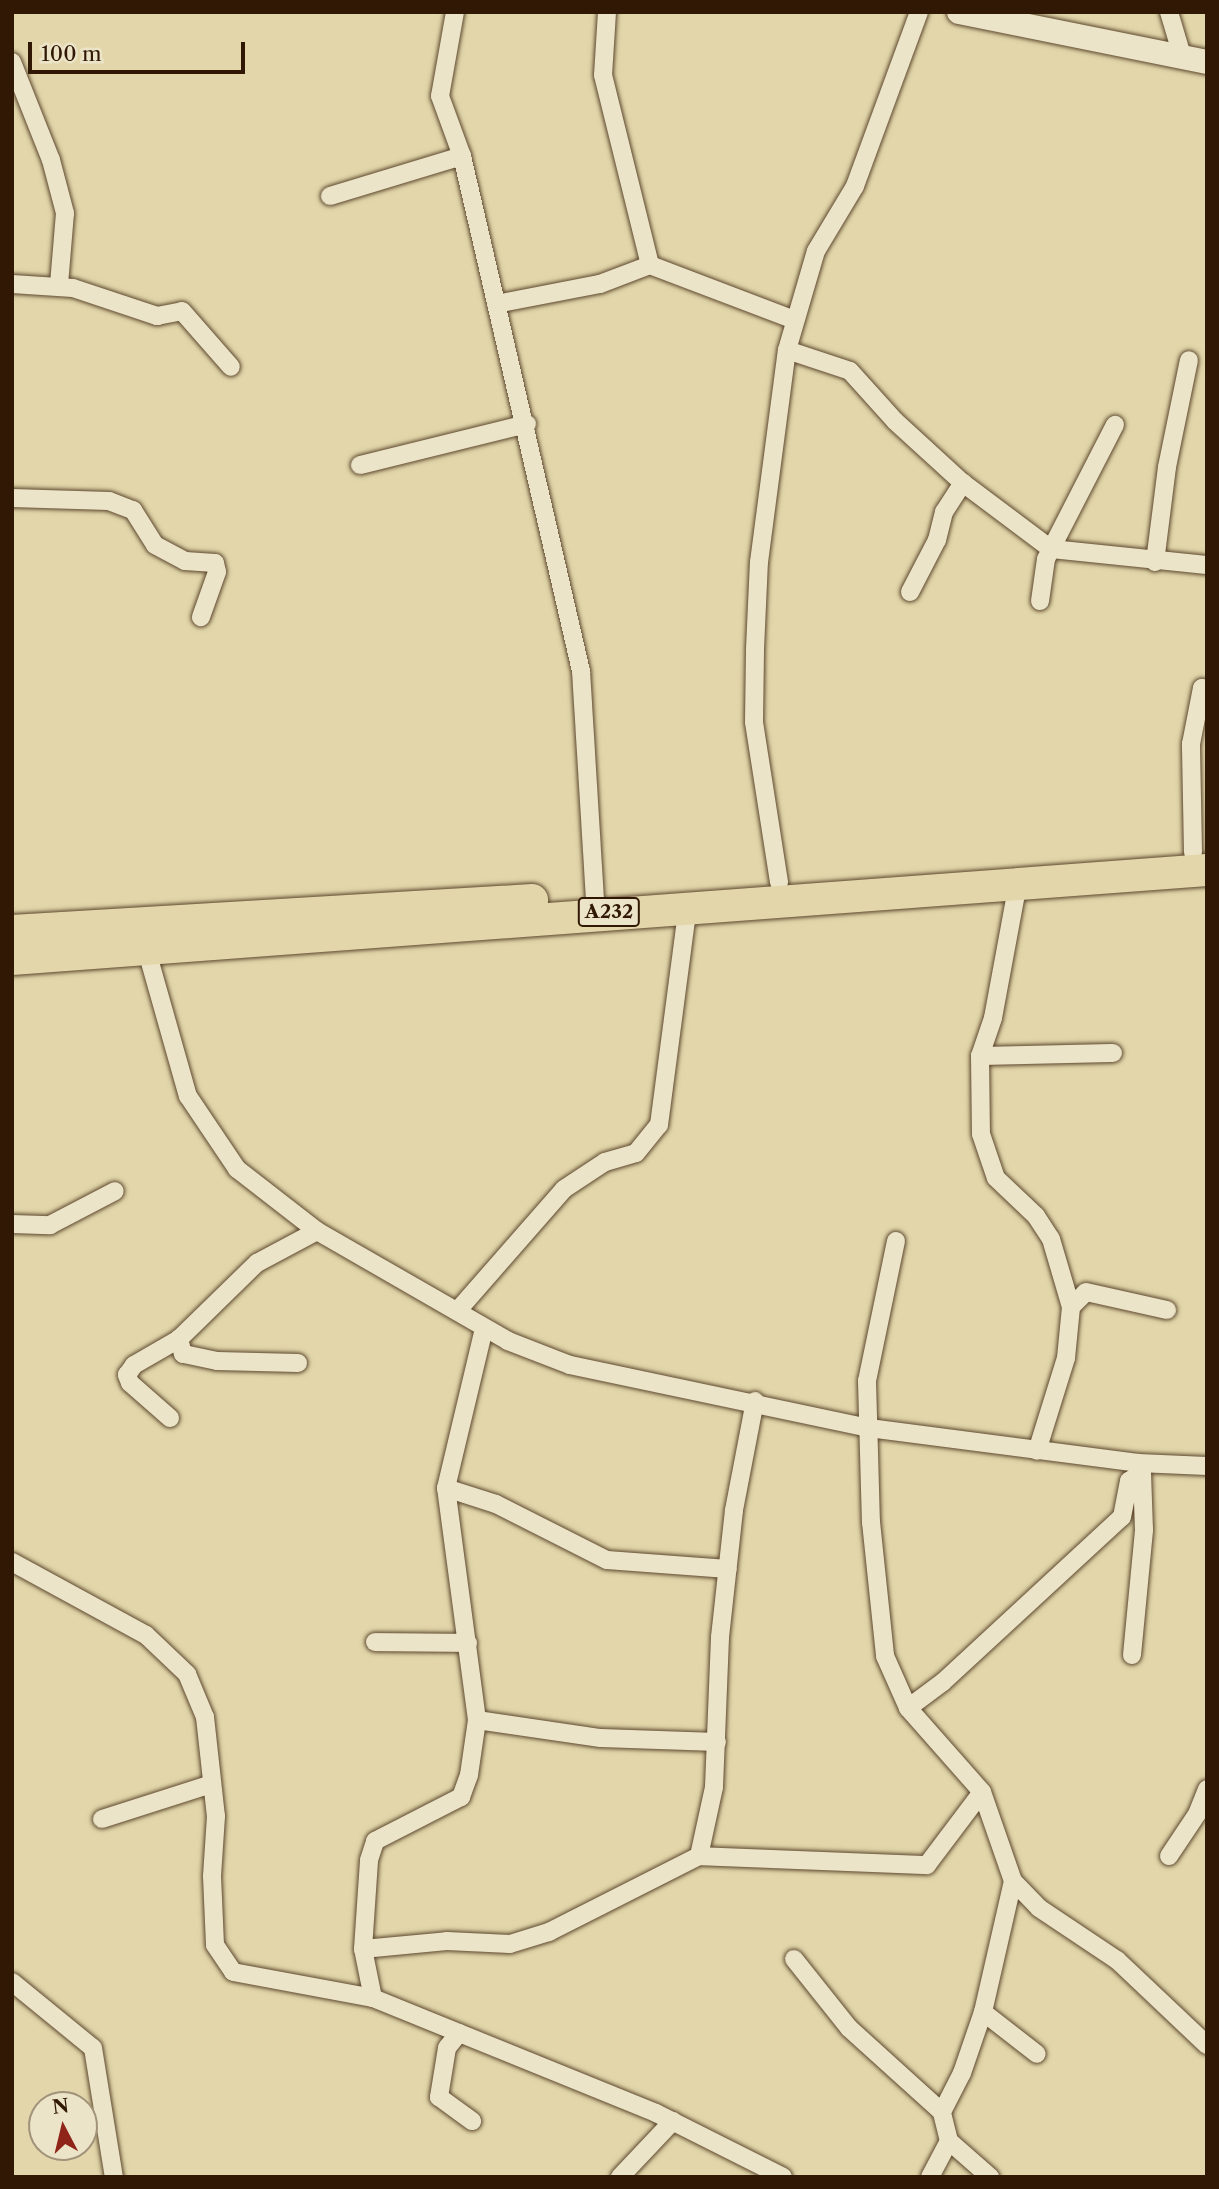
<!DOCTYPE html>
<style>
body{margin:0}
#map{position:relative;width:1219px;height:2189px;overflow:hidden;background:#e2d6aa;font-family:"Libre Caslon Text",serif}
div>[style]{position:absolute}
.roads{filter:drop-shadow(0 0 2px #5d482e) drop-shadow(0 0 2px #5d482e)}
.street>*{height:18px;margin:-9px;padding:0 9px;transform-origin:9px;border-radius:9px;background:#ece4c8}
.secondary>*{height:24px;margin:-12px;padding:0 12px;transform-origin:12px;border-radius:12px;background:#ece4c8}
.highway>*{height:32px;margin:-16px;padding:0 16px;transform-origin:16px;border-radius:16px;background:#e2d6aa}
span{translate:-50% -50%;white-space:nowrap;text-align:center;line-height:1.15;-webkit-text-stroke:6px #ece4c8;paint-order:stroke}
.shield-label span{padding:2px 5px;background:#ece4c8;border:2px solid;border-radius:5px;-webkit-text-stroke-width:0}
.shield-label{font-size:19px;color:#311805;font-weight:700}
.frame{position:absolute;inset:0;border:14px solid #311805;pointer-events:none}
.north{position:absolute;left:28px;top:2091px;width:70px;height:70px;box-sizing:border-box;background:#ece4c8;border:2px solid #a1927a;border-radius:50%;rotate:353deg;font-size:19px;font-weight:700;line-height:28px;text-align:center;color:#311805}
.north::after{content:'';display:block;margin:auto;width:24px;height:32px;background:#8f2418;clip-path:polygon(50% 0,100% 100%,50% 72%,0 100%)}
.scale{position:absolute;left:28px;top:42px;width:217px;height:32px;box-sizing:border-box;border:4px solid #311805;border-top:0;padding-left:9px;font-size:21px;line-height:24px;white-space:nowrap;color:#311805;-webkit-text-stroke:5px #ece4c8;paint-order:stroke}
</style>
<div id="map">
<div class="roads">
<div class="street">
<i style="left:455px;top:12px;width:85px;rotate:100.1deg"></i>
<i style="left:440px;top:96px;width:64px;rotate:69.9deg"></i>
<i style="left:462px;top:156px;width:529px;rotate:76.99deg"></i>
<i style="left:581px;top:671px;width:227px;rotate:86.5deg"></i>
<i style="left:607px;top:12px;width:63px;rotate:93.6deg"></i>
<i style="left:603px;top:75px;width:196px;rotate:76.1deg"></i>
<i style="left:1169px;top:12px;width:49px;rotate:73.4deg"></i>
<i style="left:12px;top:62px;width:105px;rotate:68.3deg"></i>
<i style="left:51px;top:160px;width:55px;rotate:75.2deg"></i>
<i style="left:65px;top:213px;width:72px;rotate:94.8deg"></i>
<i style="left:330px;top:196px;width:138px;rotate:-16.9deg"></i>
<i style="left:12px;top:284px;width:61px;rotate:3.8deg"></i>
<i style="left:73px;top:288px;width:89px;rotate:18.4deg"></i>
<i style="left:157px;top:316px;width:25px;rotate:-11deg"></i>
<i style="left:182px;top:311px;width:74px;rotate:48.8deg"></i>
<i style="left:496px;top:304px;width:106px;rotate:-10.9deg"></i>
<i style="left:600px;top:284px;width:53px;rotate:-20.8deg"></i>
<i style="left:650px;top:265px;width:155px;rotate:20.8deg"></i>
<i style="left:787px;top:350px;width:103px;rotate:-73.7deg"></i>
<i style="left:816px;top:251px;width:76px;rotate:-59deg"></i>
<i style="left:855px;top:186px;width:185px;rotate:-69.8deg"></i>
<i style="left:360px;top:465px;width:172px;rotate:-13.8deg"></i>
<i style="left:12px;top:498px;width:97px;rotate:1.8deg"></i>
<i style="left:109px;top:501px;width:26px;rotate:21deg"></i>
<i style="left:133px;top:510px;width:41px;rotate:57.8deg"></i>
<i style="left:155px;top:545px;width:34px;rotate:28deg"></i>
<i style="left:185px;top:561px;width:30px;rotate:4deg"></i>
<i style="left:215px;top:563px;width:9px;rotate:77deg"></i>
<i style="left:217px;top:572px;width:48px;rotate:109.6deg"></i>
<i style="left:1155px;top:562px;width:96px;rotate:-82.8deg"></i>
<i style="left:1167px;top:467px;width:109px;rotate:-78.4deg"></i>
<i style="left:910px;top:592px;width:59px;rotate:-62.6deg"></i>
<i style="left:937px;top:540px;width:29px;rotate:-76deg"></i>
<i style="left:944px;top:512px;width:35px;rotate:-57deg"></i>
<i style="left:1040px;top:601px;width:42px;rotate:-81.9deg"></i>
<i style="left:1046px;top:559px;width:151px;rotate:-62.8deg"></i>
<i style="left:1193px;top:852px;width:108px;rotate:-91.1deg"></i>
<i style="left:1191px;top:744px;width:57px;rotate:-78.9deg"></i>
<i style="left:1202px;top:688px;width:5px;rotate:22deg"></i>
<i style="left:779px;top:882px;width:162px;rotate:-98.9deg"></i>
<i style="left:754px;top:722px;width:73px;rotate:-89.2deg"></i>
<i style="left:755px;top:649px;width:87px;rotate:-87.4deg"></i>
<i style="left:759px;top:562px;width:214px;rotate:-82.5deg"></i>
<i style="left:787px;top:350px;width:66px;rotate:18.4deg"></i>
<i style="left:850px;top:371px;width:67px;rotate:48deg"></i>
<i style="left:895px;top:421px;width:92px;rotate:42.4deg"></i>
<i style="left:963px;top:483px;width:110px;rotate:36.9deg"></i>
<i style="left:1051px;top:549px;width:157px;rotate:5.9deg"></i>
<i style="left:1018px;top:883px;width:137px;rotate:100.5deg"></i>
<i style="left:993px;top:1018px;width:40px;rotate:108.9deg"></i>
<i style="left:980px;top:1056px;width:78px;rotate:89.3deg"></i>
<i style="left:981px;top:1134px;width:46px;rotate:71.2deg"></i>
<i style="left:996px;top:1178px;width:55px;rotate:43.5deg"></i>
<i style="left:1036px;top:1216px;width:27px;rotate:57deg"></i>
<i style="left:1051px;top:1239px;width:71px;rotate:73.6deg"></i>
<i style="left:1071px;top:1307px;width:51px;rotate:95.6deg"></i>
<i style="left:1066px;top:1358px;width:97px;rotate:107.3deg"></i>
<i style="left:146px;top:948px;width:154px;rotate:74.2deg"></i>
<i style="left:188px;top:1096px;width:88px;rotate:56.1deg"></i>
<i style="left:237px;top:1169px;width:101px;rotate:37.8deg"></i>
<i style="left:317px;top:1231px;width:220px;rotate:29.9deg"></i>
<i style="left:508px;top:1341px;width:66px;rotate:21.2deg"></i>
<i style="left:570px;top:1365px;width:306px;rotate:11.9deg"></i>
<i style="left:869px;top:1428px;width:271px;rotate:7.4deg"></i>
<i style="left:1138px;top:1463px;width:69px;rotate:2.5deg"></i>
<i style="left:980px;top:1056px;width:133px;rotate:-1.3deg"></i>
<i style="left:12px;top:1224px;width:38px;rotate:2deg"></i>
<i style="left:50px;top:1225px;width:73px;rotate:-27.6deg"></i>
<i style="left:896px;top:1241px;width:143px;rotate:101.7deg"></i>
<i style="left:867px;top:1381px;width:141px;rotate:88.4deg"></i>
<i style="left:871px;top:1522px;width:135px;rotate:84deg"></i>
<i style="left:885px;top:1656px;width:57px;rotate:66.1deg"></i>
<i style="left:908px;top:1708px;width:112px;rotate:48.6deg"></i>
<i style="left:982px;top:1792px;width:94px;rotate:70.8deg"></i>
<i style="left:1013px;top:1881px;width:37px;rotate:46deg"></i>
<i style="left:1039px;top:1908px;width:94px;rotate:33.7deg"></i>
<i style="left:1117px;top:1960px;width:124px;rotate:43.4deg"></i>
<i style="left:1071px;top:1307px;width:21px;rotate:-45deg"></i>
<i style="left:1086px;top:1292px;width:83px;rotate:12.5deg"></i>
<i style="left:459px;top:1309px;width:159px;rotate:-48.8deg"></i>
<i style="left:564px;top:1189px;width:49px;rotate:-33.4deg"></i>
<i style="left:605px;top:1162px;width:32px;rotate:-16deg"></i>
<i style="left:636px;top:1153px;width:36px;rotate:-51deg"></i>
<i style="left:659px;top:1125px;width:221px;rotate:-82.5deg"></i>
<i style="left:298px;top:1363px;width:81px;rotate:-178.6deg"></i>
<i style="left:217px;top:1361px;width:35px;rotate:-168deg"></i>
<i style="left:183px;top:1354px;width:16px;rotate:-105deg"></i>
<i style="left:179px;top:1339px;width:109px;rotate:-44.3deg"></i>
<i style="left:257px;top:1263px;width:68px;rotate:-28.1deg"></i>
<i style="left:170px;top:1418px;width:53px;rotate:-138.8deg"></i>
<i style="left:130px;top:1383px;width:9px;rotate:-111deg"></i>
<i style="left:127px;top:1375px;width:12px;rotate:-55deg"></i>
<i style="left:134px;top:1365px;width:52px;rotate:-30deg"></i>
<i style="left:446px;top:1488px;width:52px;rotate:17.7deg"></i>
<i style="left:496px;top:1504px;width:124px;rotate:26.8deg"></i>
<i style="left:607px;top:1560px;width:121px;rotate:4.3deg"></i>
<i style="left:12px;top:1562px;width:153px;rotate:28.6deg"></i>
<i style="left:146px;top:1635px;width:57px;rotate:43.6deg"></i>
<i style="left:187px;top:1674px;width:47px;rotate:67.3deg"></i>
<i style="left:205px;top:1717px;width:100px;rotate:83.7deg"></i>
<i style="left:216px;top:1816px;width:60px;rotate:93.8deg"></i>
<i style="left:212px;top:1876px;width:69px;rotate:87.5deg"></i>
<i style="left:215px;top:1945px;width:32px;rotate:56deg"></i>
<i style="left:233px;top:1972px;width:142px;rotate:10.5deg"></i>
<i style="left:373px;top:1998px;width:305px;rotate:22.1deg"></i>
<i style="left:656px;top:2113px;width:142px;rotate:26.7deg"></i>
<i style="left:375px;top:1642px;width:93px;rotate:0.6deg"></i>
<i style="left:1132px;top:1655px;width:126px;rotate:-84.5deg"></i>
<i style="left:1144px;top:1530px;width:58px;rotate:-92deg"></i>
<i style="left:908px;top:1708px;width:44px;rotate:-36.6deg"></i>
<i style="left:943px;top:1682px;width:243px;rotate:-42.7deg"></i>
<i style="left:1122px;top:1517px;width:37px;rotate:-79deg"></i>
<i style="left:1129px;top:1481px;width:16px;rotate:-35deg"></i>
<i style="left:1142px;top:1472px;width:10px;rotate:-114deg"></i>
<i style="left:477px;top:1720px;width:125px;rotate:8.3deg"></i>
<i style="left:601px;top:1738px;width:116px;rotate:2deg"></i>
<i style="left:102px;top:1819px;width:115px;rotate:-17.7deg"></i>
<i style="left:699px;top:1856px;width:71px;rotate:-77.7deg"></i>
<i style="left:714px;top:1787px;width:150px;rotate:-87.7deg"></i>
<i style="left:720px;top:1637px;width:128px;rotate:-83.7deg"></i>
<i style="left:734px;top:1510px;width:111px;rotate:-79.1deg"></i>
<i style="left:1169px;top:1856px;width:50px;rotate:-56.3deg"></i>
<i style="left:1197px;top:1814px;width:27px;rotate:-68deg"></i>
<i style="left:363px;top:1949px;width:84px;rotate:-5.4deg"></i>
<i style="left:447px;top:1941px;width:63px;rotate:2.7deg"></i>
<i style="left:510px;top:1944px;width:41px;rotate:-17.1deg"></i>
<i style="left:549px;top:1932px;width:168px;rotate:-26.9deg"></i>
<i style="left:699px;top:1856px;width:228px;rotate:2.3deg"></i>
<i style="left:927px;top:1865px;width:91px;rotate:-53deg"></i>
<i style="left:794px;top:1959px;width:88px;rotate:51.4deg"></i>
<i style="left:849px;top:2028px;width:125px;rotate:42.1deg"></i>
<i style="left:12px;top:1982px;width:104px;rotate:39.2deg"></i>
<i style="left:93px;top:2048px;width:131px;rotate:80.8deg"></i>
<i style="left:373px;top:1998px;width:50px;rotate:-101.5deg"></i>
<i style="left:363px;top:1949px;width:89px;rotate:-86.1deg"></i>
<i style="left:369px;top:1860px;width:20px;rotate:-72deg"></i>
<i style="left:375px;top:1841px;width:97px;rotate:-27.1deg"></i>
<i style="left:461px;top:1797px;width:23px;rotate:-70deg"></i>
<i style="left:469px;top:1775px;width:56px;rotate:-81.7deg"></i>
<i style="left:477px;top:1720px;width:234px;rotate:-97.6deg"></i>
<i style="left:446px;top:1488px;width:163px;rotate:-76.6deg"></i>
<i style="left:983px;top:2012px;width:68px;rotate:37.9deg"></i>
<i style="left:459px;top:2033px;width:19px;rotate:129deg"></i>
<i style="left:447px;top:2048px;width:50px;rotate:99.3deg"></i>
<i style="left:439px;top:2097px;width:41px;rotate:36deg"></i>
<i style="left:949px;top:2141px;width:55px;rotate:41.3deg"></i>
<i style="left:620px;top:2177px;width:77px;rotate:-46.6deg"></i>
<i style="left:930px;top:2177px;width:41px;rotate:-62.2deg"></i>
<i style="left:949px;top:2141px;width:30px;rotate:-104deg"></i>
<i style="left:942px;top:2112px;width:44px;rotate:-62.9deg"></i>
<i style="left:962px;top:2073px;width:65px;rotate:-71deg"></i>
<i style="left:983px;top:2012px;width:134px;rotate:-77.1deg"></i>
</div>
<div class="secondary">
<i style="left:959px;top:12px;width:253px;rotate:11.4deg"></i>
</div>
<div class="highway">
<i style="left:12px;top:931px;width:521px;rotate:-3.41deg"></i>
<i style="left:12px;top:959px;width:1198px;rotate:-4.26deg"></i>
</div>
</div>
<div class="shield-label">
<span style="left:609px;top:912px">A232</span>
</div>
<div class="frame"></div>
<div class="north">N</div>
<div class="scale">100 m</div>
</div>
